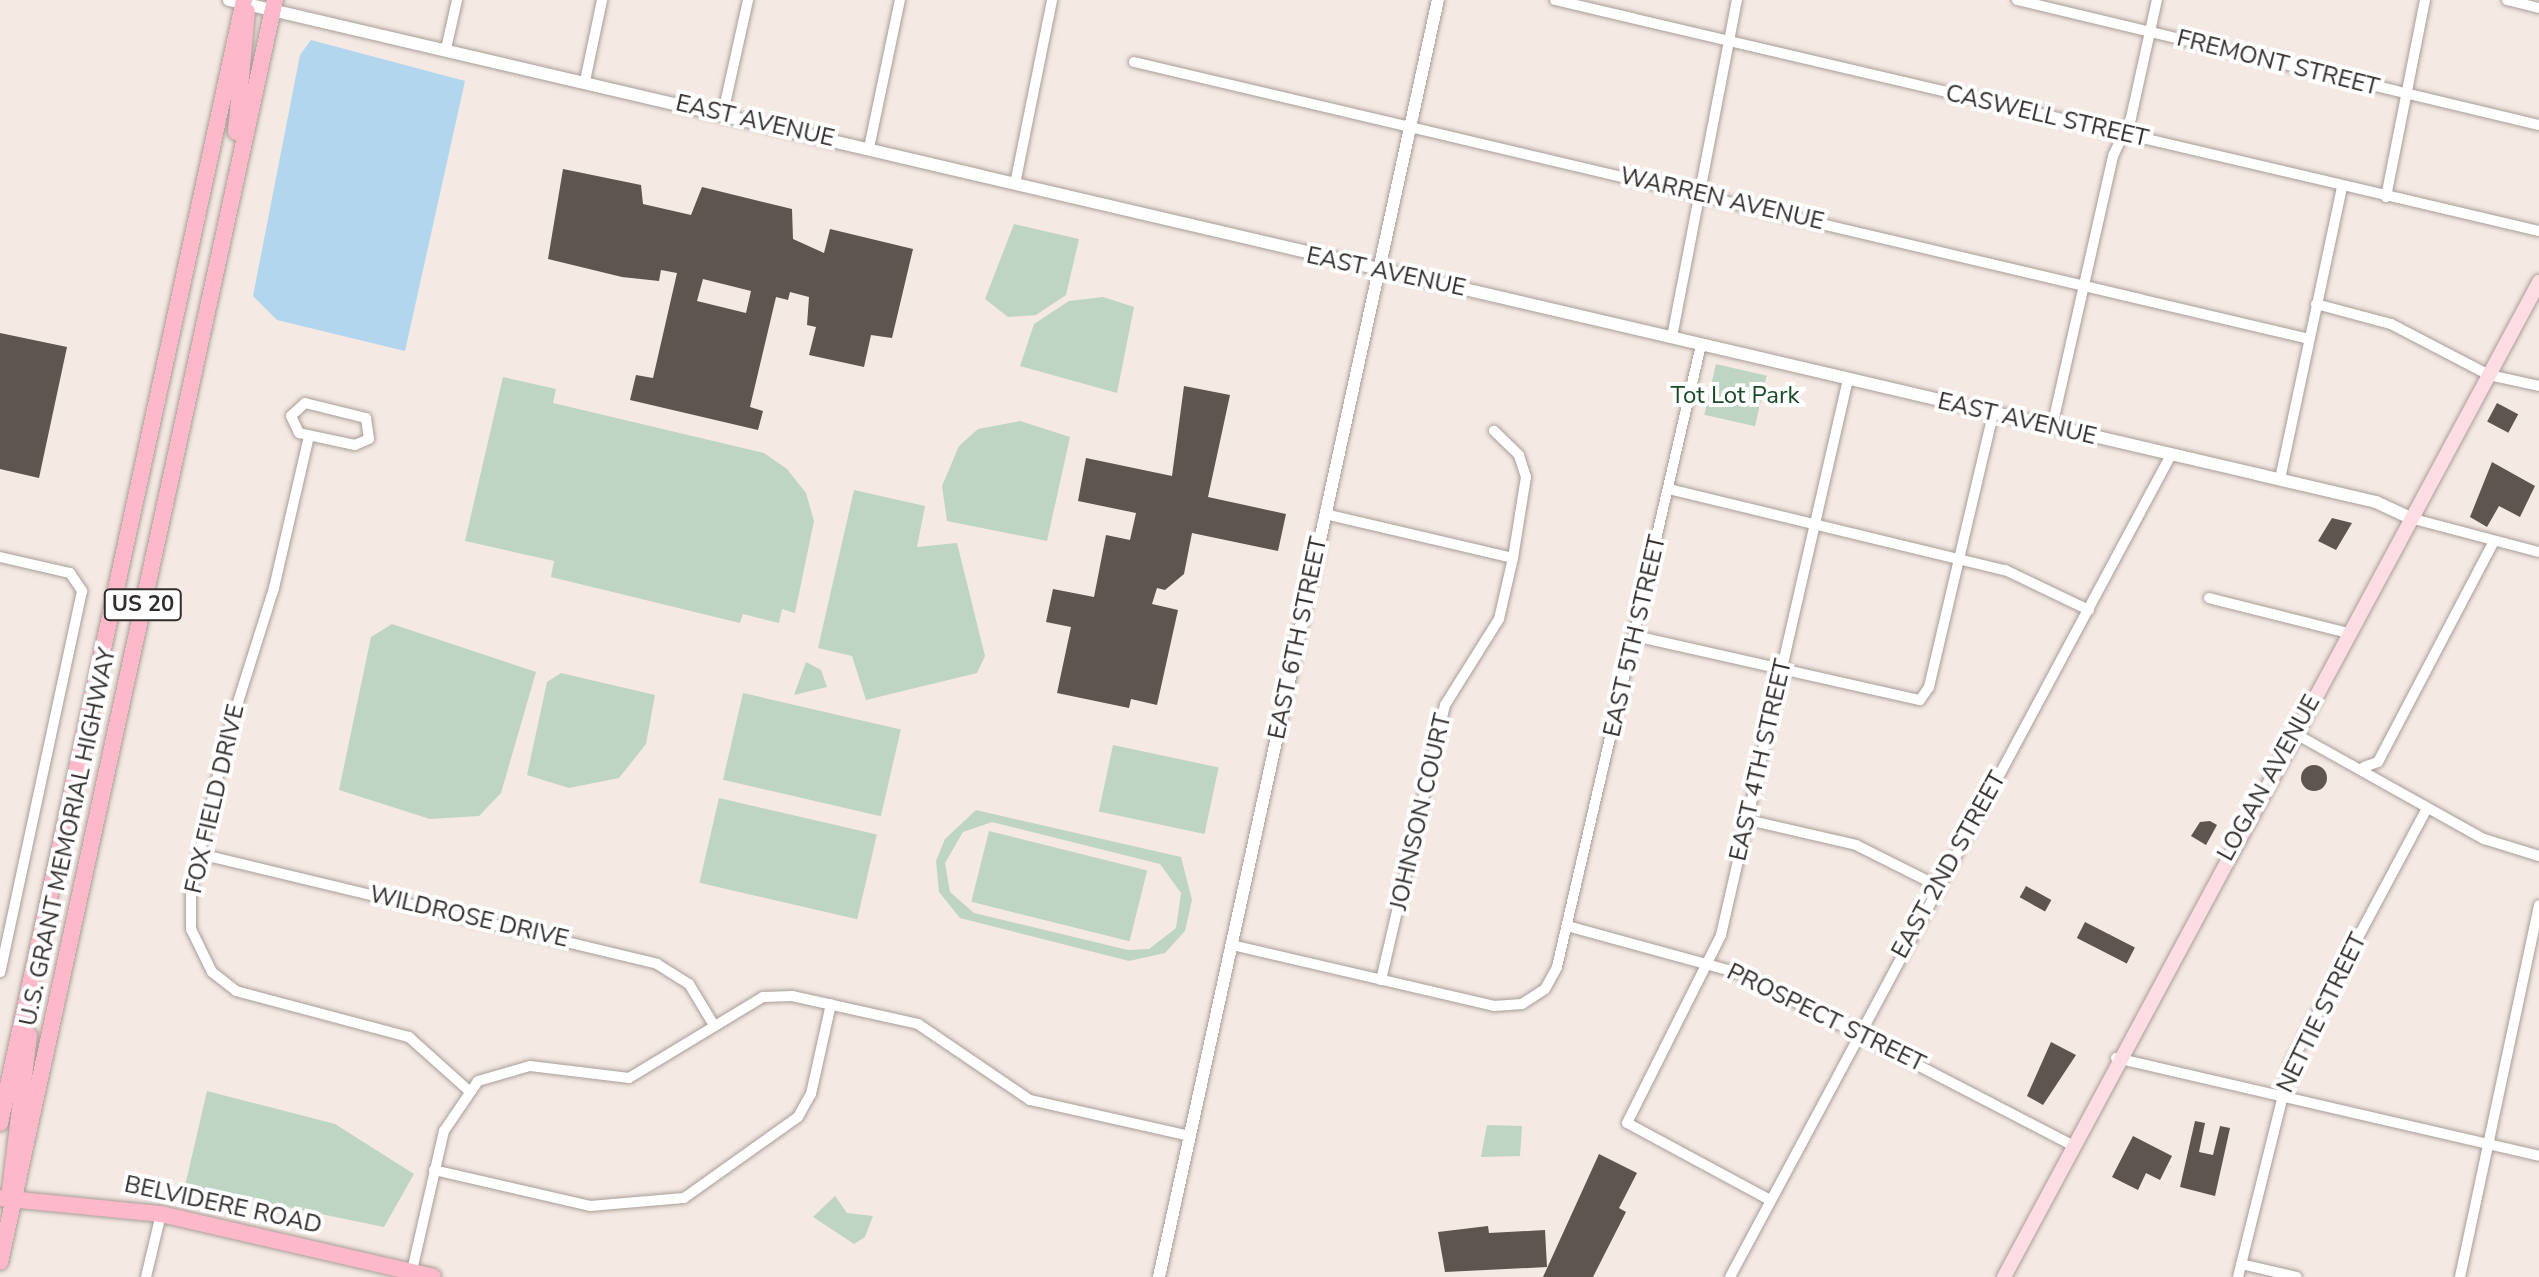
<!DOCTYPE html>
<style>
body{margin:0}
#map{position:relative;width:2539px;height:1277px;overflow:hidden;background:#f4e9e3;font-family:"Nunito Sans",sans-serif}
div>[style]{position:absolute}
.green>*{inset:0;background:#bfd5c3;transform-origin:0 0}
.water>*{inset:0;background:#b1d6ed}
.building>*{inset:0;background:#5e5450;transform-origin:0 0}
.round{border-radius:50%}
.roads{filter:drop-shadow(0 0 2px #a89e98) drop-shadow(0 0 2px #a89e98)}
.minor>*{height:10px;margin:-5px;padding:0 5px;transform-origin:5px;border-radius:5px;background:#fff}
.tertiary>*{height:12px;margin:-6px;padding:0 6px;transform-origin:6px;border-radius:6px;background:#fff}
.secondary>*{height:14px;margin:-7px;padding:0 7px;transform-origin:7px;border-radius:7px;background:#fedce4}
.primary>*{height:16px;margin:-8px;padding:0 8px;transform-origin:8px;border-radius:8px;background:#fdb9ca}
span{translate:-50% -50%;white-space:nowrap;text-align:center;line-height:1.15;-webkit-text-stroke:8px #fff;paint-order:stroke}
.shield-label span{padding:2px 6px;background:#fff;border:2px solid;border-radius:6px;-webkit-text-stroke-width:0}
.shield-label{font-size:22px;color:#312d2b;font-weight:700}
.street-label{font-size:24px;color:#312d2b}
.park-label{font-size:24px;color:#174a27}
</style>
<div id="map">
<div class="green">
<i style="clip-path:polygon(1014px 224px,1079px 239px,1066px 295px,1036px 315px,1008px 317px,985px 299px)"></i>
<i style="clip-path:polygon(1103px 297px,1134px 307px,1117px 393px,1020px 366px,1034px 324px,1069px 301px)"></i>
<i style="left:1716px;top:364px;width:52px;height:52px;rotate:13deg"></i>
<i style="clip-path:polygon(503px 377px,556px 389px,553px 403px,764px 453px,787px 469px,806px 493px,814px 521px,795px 613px,782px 609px,779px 623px,743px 614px,740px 623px,551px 577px,554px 561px,465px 541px)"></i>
<i style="clip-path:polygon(1020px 421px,1070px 437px,1047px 541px,947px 521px,942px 486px,959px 446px,978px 429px)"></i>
<i style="clip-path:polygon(854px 490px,925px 506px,917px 547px,957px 543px,985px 656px,977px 673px,866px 700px,852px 656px,818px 648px)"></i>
<i style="clip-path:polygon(392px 624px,536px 672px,501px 793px,479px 816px,430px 819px,339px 790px,371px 637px)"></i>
<i style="clip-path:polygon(806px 662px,821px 670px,827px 687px,794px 695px)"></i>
<i style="clip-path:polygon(561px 673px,655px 695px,646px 744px,619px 778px,569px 788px,527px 775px,547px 682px)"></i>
<i style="left:743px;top:693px;width:162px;height:89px;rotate:13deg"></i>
<i style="left:1113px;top:745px;width:108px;height:68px;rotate:12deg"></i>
<i style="left:719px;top:798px;width:162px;height:87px;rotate:13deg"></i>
<i style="clip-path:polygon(evenodd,976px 810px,1181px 857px,1192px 900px,1185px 931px,1165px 953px,1129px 961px,960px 918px,939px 892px,936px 861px,945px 839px,976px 810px,992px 822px,1160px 864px,1181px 893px,1176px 928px,1149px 949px,1128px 950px,974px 913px,950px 892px,945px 863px,963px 832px,992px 822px)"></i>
<i style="left:989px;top:831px;width:163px;height:73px;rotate:14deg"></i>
<i style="clip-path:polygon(207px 1091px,335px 1124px,414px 1174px,384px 1227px,185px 1186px)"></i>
<i style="clip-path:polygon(1487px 1125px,1522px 1126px,1520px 1156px,1481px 1157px)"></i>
<i style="clip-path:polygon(835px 1196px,847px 1213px,873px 1216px,865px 1237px,854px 1244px,813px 1217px)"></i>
</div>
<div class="water">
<i style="clip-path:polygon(311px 40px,465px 81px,405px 351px,277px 320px,253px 296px,300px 55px)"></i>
</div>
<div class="building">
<i style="clip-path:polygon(evenodd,563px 169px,641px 185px,643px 204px,691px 215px,702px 187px,792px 209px,793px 239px,824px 253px,830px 229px,913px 249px,892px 338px,871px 335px,864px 367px,809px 355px,816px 327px,807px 325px,809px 297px,790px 292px,788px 300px,776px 297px,750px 407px,763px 411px,758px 430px,630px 400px,636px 375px,653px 378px,677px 273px,661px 270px,659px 281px,622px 277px,548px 259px,563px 169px,703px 279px,751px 291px,746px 313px,697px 301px,703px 279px)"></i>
<i style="clip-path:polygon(0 333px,67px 347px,39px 478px,0 469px)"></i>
<i style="clip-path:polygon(1184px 386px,1230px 395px,1208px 497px,1286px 514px,1278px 551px,1192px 533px,1184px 574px,1165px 590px,1157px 588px,1152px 604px,1178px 610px,1157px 705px,1131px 699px,1129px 708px,1057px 693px,1071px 627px,1046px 622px,1053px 589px,1094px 597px,1106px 535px,1130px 540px,1136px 513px,1078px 501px,1086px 458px,1172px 476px)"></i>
<i style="left:2497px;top:403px;width:24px;height:21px;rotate:28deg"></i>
<i style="clip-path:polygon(2492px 462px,2535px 486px,2520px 517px,2499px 506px,2487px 527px,2470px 517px)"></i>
<i style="clip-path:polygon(2332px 518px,2352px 523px,2336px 550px,2318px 541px)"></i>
<i class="round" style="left:2301px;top:765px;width:26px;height:26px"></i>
<i style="clip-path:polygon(2210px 821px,2217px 825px,2206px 845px,2191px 836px,2200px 822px)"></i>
<i style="left:2026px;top:886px;width:29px;height:13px;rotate:29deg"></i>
<i style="left:2085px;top:922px;width:56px;height:18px;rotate:27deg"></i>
<i style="clip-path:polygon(2051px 1042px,2076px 1055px,2043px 1105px,2027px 1096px)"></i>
<i style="clip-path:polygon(2195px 1121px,2205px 1123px,2199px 1152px,2213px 1155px,2220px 1126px,2230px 1128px,2215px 1196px,2180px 1187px)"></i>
<i style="clip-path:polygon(2133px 1136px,2172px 1156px,2160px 1180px,2146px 1173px,2138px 1190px,2112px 1177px)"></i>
<i style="clip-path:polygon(1599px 1154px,1637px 1173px,1619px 1208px,1626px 1212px,1593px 1277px,1543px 1277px)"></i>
<i style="clip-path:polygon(1488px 1226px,1489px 1233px,1545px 1230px,1547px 1267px,1445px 1272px,1438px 1232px)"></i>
</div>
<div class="roads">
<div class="minor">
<i style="left:1555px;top:0;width:1011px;rotate:13.21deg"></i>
<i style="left:2017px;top:0;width:537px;rotate:13.47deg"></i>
<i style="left:2507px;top:0;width:33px;rotate:14deg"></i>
<i style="left:446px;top:49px;width:50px;rotate:-77.3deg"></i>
<i style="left:1134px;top:62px;width:1207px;rotate:13.26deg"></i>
<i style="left:585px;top:81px;width:83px;rotate:-78.1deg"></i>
<i style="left:723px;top:113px;width:116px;rotate:-77.5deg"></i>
<i style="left:869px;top:148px;width:151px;rotate:-78.2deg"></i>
<i style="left:1015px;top:184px;width:188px;rotate:-78.6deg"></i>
<i style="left:2386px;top:197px;width:201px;rotate:-78.8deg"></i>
<i style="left:2316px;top:304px;width:78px;rotate:14.9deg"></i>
<i style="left:2391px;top:324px;width:110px;rotate:27.5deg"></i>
<i style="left:2489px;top:375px;width:51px;rotate:12.4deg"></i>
<i style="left:1672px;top:337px;width:343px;rotate:-79.1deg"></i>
<i style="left:305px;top:403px;width:63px;rotate:13.8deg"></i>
<i style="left:366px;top:418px;width:21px;rotate:82deg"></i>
<i style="left:369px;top:439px;width:15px;rotate:157deg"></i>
<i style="left:355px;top:445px;width:57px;rotate:-167.9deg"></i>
<i style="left:299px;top:433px;width:19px;rotate:-115deg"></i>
<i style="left:291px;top:416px;width:19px;rotate:-43deg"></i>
<i style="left:2052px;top:427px;width:278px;rotate:-77.3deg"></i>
<i style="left:2113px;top:156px;width:42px;rotate:-64.7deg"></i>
<i style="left:2131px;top:118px;width:121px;rotate:-77.6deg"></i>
<i style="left:309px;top:436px;width:156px;rotate:103deg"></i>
<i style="left:274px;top:588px;width:156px;rotate:107.5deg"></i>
<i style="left:227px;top:737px;width:158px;rotate:103.2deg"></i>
<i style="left:191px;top:891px;width:38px;rotate:90deg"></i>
<i style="left:191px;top:929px;width:48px;rotate:64deg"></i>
<i style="left:212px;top:972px;width:31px;rotate:38deg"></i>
<i style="left:236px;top:991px;width:179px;rotate:14.9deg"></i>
<i style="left:409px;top:1037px;width:79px;rotate:41.9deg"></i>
<i style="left:2280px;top:479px;width:299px;rotate:-78deg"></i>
<i style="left:1669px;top:489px;width:346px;rotate:13.6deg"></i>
<i style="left:2005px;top:570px;width:93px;rotate:25.5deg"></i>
<i style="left:1325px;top:514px;width:193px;rotate:13.2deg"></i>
<i style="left:2410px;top:518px;width:133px;rotate:14.8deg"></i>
<i style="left:0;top:557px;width:72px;rotate:12.9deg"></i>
<i style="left:70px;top:573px;width:22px;rotate:56deg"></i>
<i style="left:82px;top:591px;width:390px;rotate:102.1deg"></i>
<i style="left:2209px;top:598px;width:143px;rotate:14.1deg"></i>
<i style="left:1635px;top:636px;width:292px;rotate:12.7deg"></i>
<i style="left:1920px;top:700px;width:16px;rotate:-55deg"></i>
<i style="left:1929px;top:687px;width:280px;rotate:-76.8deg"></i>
<i style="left:2294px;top:733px;width:218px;rotate:29.2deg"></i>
<i style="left:2484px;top:839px;width:58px;rotate:17.2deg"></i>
<i style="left:2364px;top:767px;width:15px;rotate:-20deg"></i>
<i style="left:2378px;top:762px;width:247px;rotate:-62.3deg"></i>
<i style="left:1748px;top:820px;width:111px;rotate:13deg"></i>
<i style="left:1856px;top:845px;width:92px;rotate:26.6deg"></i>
<i style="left:200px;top:854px;width:470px;rotate:13.5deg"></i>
<i style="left:657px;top:964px;width:38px;rotate:32deg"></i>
<i style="left:689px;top:984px;width:44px;rotate:58.8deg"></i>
<i style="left:1567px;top:926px;width:181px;rotate:15.3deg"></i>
<i style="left:1742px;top:974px;width:372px;rotate:27.4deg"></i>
<i style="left:1232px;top:945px;width:269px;rotate:13.1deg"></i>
<i style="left:1494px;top:1006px;width:28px;rotate:-4deg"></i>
<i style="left:1522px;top:1004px;width:27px;rotate:-33deg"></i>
<i style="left:1545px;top:989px;width:25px;rotate:-61deg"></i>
<i style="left:1557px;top:967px;width:638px;rotate:-76.97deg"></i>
<i style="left:1381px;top:980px;width:282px;rotate:-76.9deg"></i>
<i style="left:1445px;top:705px;width:102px;rotate:-57.9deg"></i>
<i style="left:1499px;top:619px;width:63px;rotate:-77.1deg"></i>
<i style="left:1513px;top:558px;width:82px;rotate:-80.9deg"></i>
<i style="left:1526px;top:477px;width:23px;rotate:-108deg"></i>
<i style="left:1519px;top:455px;width:35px;rotate:-136deg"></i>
<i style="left:2116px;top:1058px;width:434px;rotate:13deg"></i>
<i style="left:434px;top:1170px;width:160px;rotate:13deg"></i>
<i style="left:590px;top:1206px;width:94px;rotate:-4.9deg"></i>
<i style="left:684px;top:1198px;width:140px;rotate:-35.4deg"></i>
<i style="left:798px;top:1117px;width:26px;rotate:-61deg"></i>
<i style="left:811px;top:1094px;width:92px;rotate:-77.5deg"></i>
<i style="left:1770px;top:1200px;width:162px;rotate:-151.7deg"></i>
<i style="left:1627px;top:1123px;width:210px;rotate:-63.4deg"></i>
<i style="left:1721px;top:935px;width:570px;rotate:-77.13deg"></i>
<i style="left:2241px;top:1264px;width:57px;rotate:13.1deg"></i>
<i style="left:411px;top:1275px;width:148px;rotate:-77.1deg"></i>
<i style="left:444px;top:1131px;width:60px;rotate:-55.8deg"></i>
<i style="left:478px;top:1081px;width:54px;rotate:-16.1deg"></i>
<i style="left:530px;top:1066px;width:100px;rotate:6.9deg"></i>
<i style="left:629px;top:1078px;width:157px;rotate:-31.2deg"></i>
<i style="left:763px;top:997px;width:29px;rotate:-2deg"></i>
<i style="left:792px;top:996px;width:129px;rotate:12.5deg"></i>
<i style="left:918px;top:1024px;width:135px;rotate:34.2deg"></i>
<i style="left:1030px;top:1100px;width:164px;rotate:12.7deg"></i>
<i style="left:146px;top:1277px;width:65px;rotate:-76.6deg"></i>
<i style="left:1730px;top:1277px;width:933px;rotate:-61.79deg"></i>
<i style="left:2238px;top:1277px;width:220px;rotate:-76.1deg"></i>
<i style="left:2291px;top:1063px;width:289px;rotate:-61.9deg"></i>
<i style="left:2460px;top:1277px;width:380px;rotate:-78deg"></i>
</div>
<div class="tertiary">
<i style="left:229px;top:0;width:2205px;rotate:13.16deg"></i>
<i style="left:2376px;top:502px;width:38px;rotate:25deg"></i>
<i style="left:1159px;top:1277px;width:1307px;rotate:-77.68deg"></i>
</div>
<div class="secondary">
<i style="left:2004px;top:1277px;width:1130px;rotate:-61.73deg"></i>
</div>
<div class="primary">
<i style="left:236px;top:132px;width:121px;rotate:-84.8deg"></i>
<i style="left:0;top:1123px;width:1149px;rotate:-77.74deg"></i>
<i style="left:10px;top:1190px;width:156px;rotate:-83deg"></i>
<i style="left:0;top:1198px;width:162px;rotate:5.7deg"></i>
<i style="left:161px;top:1214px;width:279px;rotate:13deg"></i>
<i style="left:0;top:1262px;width:1292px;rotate:-77.71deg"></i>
</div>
</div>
<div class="shield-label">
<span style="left:143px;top:605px">US 20</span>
</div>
<div class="street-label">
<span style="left:2278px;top:63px;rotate:14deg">FREMONT STREET</span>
<span style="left:2047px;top:116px;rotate:13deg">CASWELL STREET</span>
<span style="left:755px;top:121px;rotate:13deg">EAST AVENUE</span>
<span style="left:1722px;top:199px;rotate:13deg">WARREN AVENUE</span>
<span style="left:1386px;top:272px;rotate:12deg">EAST AVENUE</span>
<span style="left:2017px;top:419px;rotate:13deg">EAST AVENUE</span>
<span style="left:1635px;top:636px;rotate:-77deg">EAST 5TH STREET</span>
<span style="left:1298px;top:638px;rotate:-78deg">EAST 6TH STREET</span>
<span style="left:1761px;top:760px;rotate:-77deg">EAST 4TH STREET</span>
<span style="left:2269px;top:778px;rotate:-61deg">LOGAN AVENUE</span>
<span style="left:215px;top:799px;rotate:-77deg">FOX FIELD DRIVE</span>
<span style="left:1421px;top:812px;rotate:-77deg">JOHNSON COURT</span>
<span style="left:68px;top:837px;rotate:-78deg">U.S. GRANT MEMORIAL HIGHWAY</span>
<span style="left:1949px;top:865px;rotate:-61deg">EAST 2ND STREET</span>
<span style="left:469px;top:917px;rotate:13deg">WILDROSE DRIVE</span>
<span style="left:2322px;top:1013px;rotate:-64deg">NETTIE STREET</span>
<span style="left:1826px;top:1018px;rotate:26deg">PROSPECT STREET</span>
<span style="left:223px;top:1205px;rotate:12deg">BELVIDERE ROAD</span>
</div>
<div class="park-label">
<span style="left:1735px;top:396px">Tot Lot Park</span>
</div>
</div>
